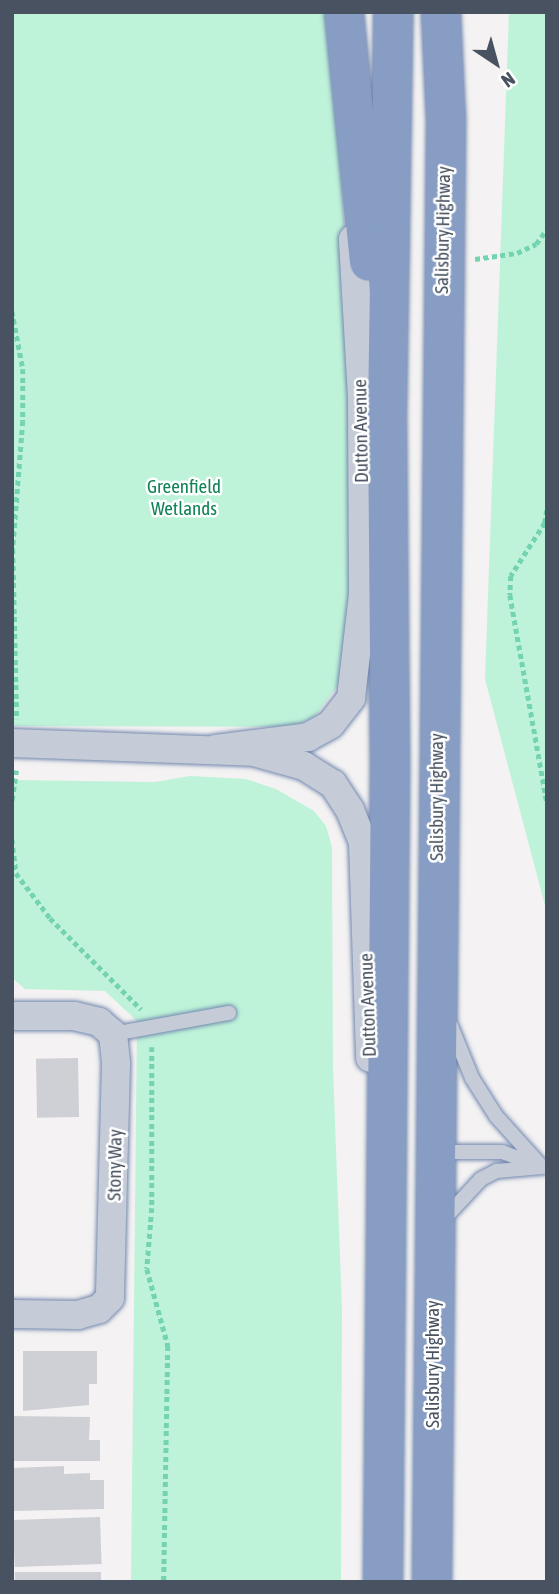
<!DOCTYPE html>
<style>
body{margin:0}
#map{position:relative;width:559px;height:1594px;overflow:hidden;background:#f4f2f2;font-family:"Asap Condensed",sans-serif}
div>[style]{position:absolute}
.green>*{inset:0;background:#bff3d9}
.building>*{inset:0;background:#ced0d6;transform-origin:0 0}
.path>*{height:4.5px;margin-top:-2.25px;transform-origin:0;background:repeating-linear-gradient(90deg,#74d3b0 0 5px,transparent 0 8.5px)}
.roads{filter:drop-shadow(0 0 2px #7288af) drop-shadow(0 0 2px #7288af)}
.lane>*{height:14px;margin:-7px;padding:0 7px;transform-origin:7px;border-radius:7px;background:#c5ccd7}
.street>*{height:28px;margin:-14px;padding:0 14px;transform-origin:14px;border-radius:14px;background:#c5ccd7}
.highway>*{height:38px;margin:-19px;padding:0 19px;transform-origin:19px;border-radius:19px;background:#879dc3}
span{translate:-50% -50%;white-space:nowrap;text-align:center;line-height:1.15;-webkit-text-stroke:5px #fff;paint-order:stroke}
.street-label{font-size:19px;color:#485261}
.park-label{font-size:19px;color:#128358}
.frame{position:absolute;inset:0;border:14px solid #485261;pointer-events:none}
.north{position:absolute;left:461px;top:28px;width:70px;height:70px;-webkit-text-stroke:5px #fff;paint-order:stroke;rotate:144deg;font-size:19px;font-weight:700;line-height:28px;text-align:center;color:#485261}
.north::after{content:'';display:block;margin:auto;width:24px;height:32px;background:#485261;clip-path:polygon(50% 0,100% 100%,50% 72%,0 100%)}
</style>
<div id="map">
<div class="green">
<i style="clip-path:polygon(12px 12px,330px 12px,355px 386px,358px 602px,344px 677px,315px 716px,293px 727px,12px 726px)"></i>
<i style="clip-path:polygon(509px 12px,547px 12px,547px 913px,485px 679px)"></i>
<i style="clip-path:polygon(190px 776px,246px 779px,276px 789px,314px 811px,326px 826px,332px 847px,333px 1069px,342px 1309px,341px 1582px,131px 1582px,137px 1021px,105px 991px,25px 989px,12px 978px,12px 780px,155px 782px)"></i>
</div>
<div class="building">
<i style="left:78px;top:1058px;width:59px;height:42px;rotate:89deg"></i>
<i style="clip-path:polygon(23px 1351px,97px 1351px,97px 1384px,89px 1384px,89px 1405px,23px 1411px)"></i>
<i style="clip-path:polygon(13px 1416px,90px 1417px,89px 1440px,100px 1440px,100px 1461px,13px 1461px)"></i>
<i style="clip-path:polygon(64px 1466px,64px 1474px,90px 1473px,90px 1480px,104px 1480px,104px 1509px,12px 1511px,12px 1468px)"></i>
<i style="left:100px;top:1517px;width:47px;height:87px;rotate:88deg"></i>
<i style="left:101px;top:1572px;width:10px;height:86px;rotate:90deg"></i>
</div>
<div class="path">
<i style="left:475px;top:259px;width:42px;rotate:-8.1deg"></i>
<i style="left:517px;top:253px;width:21px;rotate:-25deg"></i>
<i style="left:536px;top:244px;width:19px;rotate:-54deg"></i>
<i style="left:12px;top:311px;width:59px;rotate:79.3deg"></i>
<i style="left:23px;top:369px;width:52px;rotate:90deg"></i>
<i style="left:23px;top:421px;width:128px;rotate:94.5deg"></i>
<i style="left:13px;top:549px;width:170px;rotate:88.7deg"></i>
<i style="left:547px;top:510px;width:13px;rotate:99deg"></i>
<i style="left:545px;top:523px;width:63px;rotate:122.7deg"></i>
<i style="left:511px;top:576px;width:19px;rotate:93deg"></i>
<i style="left:510px;top:595px;width:211px;rotate:79.9deg"></i>
<i style="left:12px;top:800px;width:30px;rotate:-82deg"></i>
<i style="left:12px;top:839px;width:34px;rotate:83deg"></i>
<i style="left:16px;top:873px;width:56px;rotate:52.9deg"></i>
<i style="left:50px;top:918px;width:129px;rotate:45deg"></i>
<i style="left:152px;top:1047px;width:161px;rotate:90deg"></i>
<i style="left:152px;top:1208px;width:61px;rotate:94.7deg"></i>
<i style="left:147px;top:1269px;width:80px;rotate:74.7deg"></i>
<i style="left:168px;top:1346px;width:236px;rotate:91deg"></i>
</div>
<div class="roads">
<div class="lane">
<i style="left:451px;top:1026px;width:56px;rotate:68deg"></i>
<i style="left:472px;top:1078px;width:45px;rotate:57.7deg"></i>
<i style="left:496px;top:1116px;width:69px;rotate:48deg"></i>
<i style="left:113px;top:1034px;width:118px;rotate:-10.3deg"></i>
<i style="left:439px;top:1152px;width:63px"></i>
<i style="left:502px;top:1152px;width:35px;rotate:20deg"></i>
<i style="left:444px;top:1219px;width:54px;rotate:-47.2deg"></i>
<i style="left:481px;top:1179px;width:18px;rotate:-27deg"></i>
<i style="left:497px;top:1171px;width:45px;rotate:-5.1deg"></i>
</div>
<div class="street">
<i style="left:12px;top:743px;width:242px;rotate:2.1deg"></i>
<i style="left:254px;top:752px;width:52px;rotate:15.6deg"></i>
<i style="left:304px;top:766px;width:34px;rotate:32deg"></i>
<i style="left:333px;top:784px;width:31px;rotate:57deg"></i>
<i style="left:350px;top:810px;width:35px;rotate:68deg"></i>
<i style="left:363px;top:843px;width:215px;rotate:88.1deg"></i>
<i style="left:216px;top:749px;width:93px;rotate:-7.4deg"></i>
<i style="left:308px;top:737px;width:26px;rotate:-29deg"></i>
<i style="left:331px;top:724px;width:33px;rotate:-52deg"></i>
<i style="left:351px;top:698px;width:105px;rotate:-83.4deg"></i>
<i style="left:363px;top:594px;width:197px;rotate:-90.3deg"></i>
<i style="left:362px;top:397px;width:158px;rotate:-93.3deg"></i>
<i style="left:12px;top:1016px;width:62px"></i>
<i style="left:74px;top:1016px;width:26px;rotate:13deg"></i>
<i style="left:99px;top:1022px;width:18px;rotate:41deg"></i>
<i style="left:113px;top:1034px;width:30px;rotate:84deg"></i>
<i style="left:116px;top:1064px;width:234px;rotate:91.5deg"></i>
<i style="left:110px;top:1298px;width:16px;rotate:135deg"></i>
<i style="left:99px;top:1309px;width:22px;rotate:164deg"></i>
<i style="left:78px;top:1315px;width:66px;rotate:-179.1deg"></i>
</div>
<div class="highway">
<i style="left:344px;top:12px;width:251px;rotate:84.3deg"></i>
<i style="left:383px;top:1582px;width:813px;rotate:-89.51deg"></i>
<i style="left:390px;top:769px;width:358px;rotate:-90.5deg"></i>
<i style="left:387px;top:411px;width:399px;rotate:-89.1deg"></i>
<i style="left:432px;top:1582px;width:1462px;rotate:-89.45deg"></i>
<i style="left:446px;top:120px;width:108px;rotate:-92.7deg"></i>
</div>
</div>
<div class="street-label">
<span style="left:443px;top:230px;rotate:-89deg">Salisbury Highway</span>
<span style="left:361px;top:431px;rotate:-91deg">Dutton Avenue</span>
<span style="left:437px;top:797px;rotate:-90deg">Salisbury Highway</span>
<span style="left:368px;top:1005px;rotate:-92deg">Dutton Avenue</span>
<span style="left:115px;top:1165px;rotate:-89deg">Stony Way</span>
<span style="left:433px;top:1364px;rotate:-90deg">Salisbury Highway</span>
</div>
<div class="park-label">
<span style="left:184px;top:498px">Greenfield<br>Wetlands</span>
</div>
<div class="frame"></div>
<div class="north">N</div>
</div>
